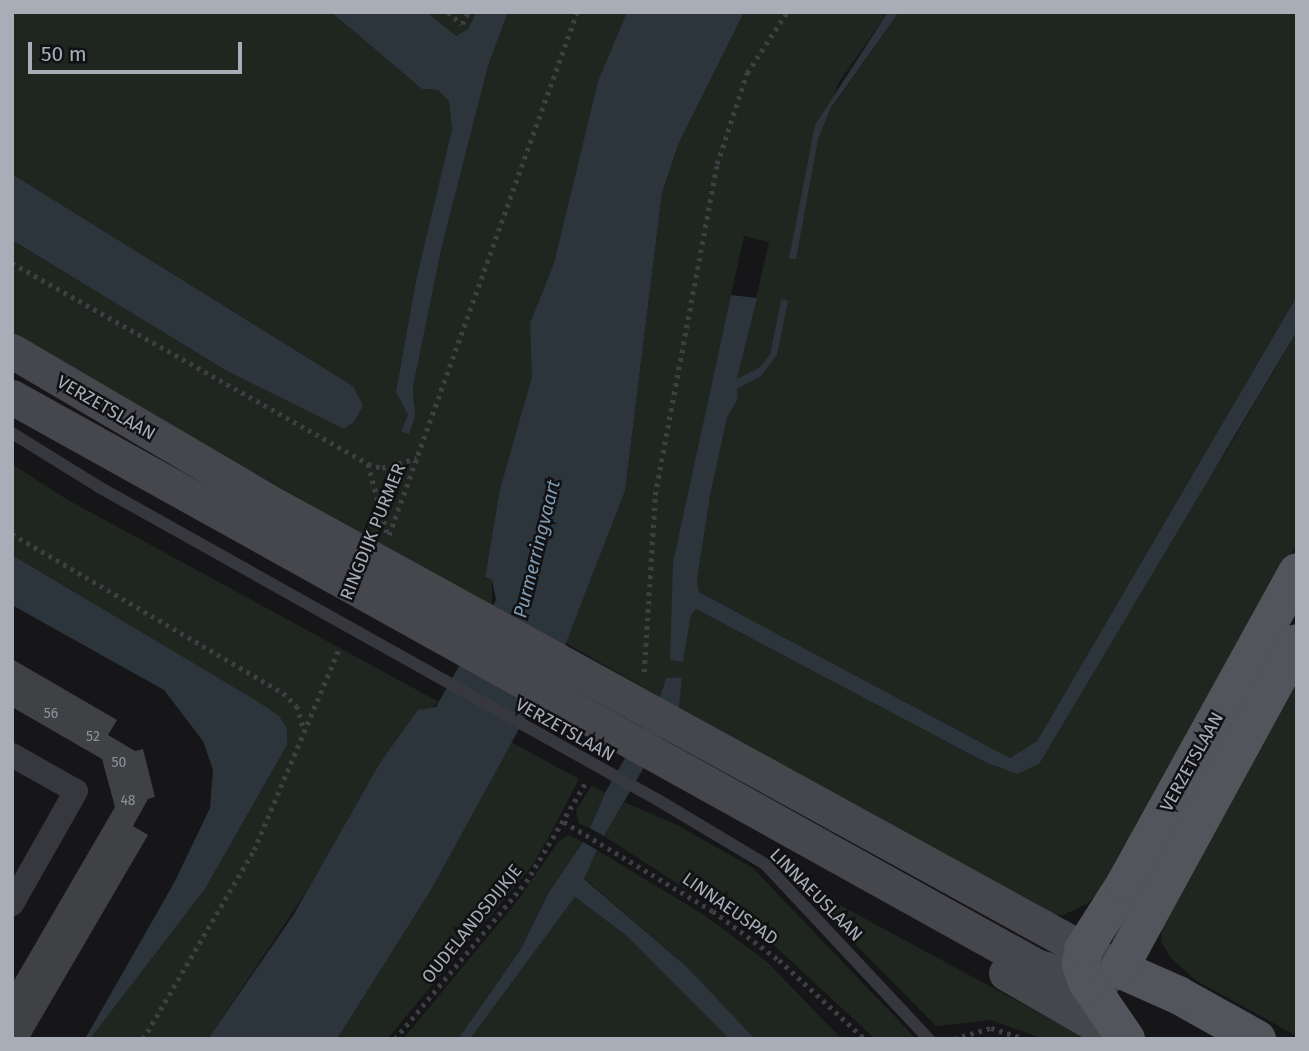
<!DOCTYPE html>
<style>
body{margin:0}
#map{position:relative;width:1309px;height:1051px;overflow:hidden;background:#161618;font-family:"Fira Sans",sans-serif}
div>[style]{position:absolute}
.green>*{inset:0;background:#1e261f}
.water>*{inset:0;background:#2c353c}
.building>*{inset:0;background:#404145}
.path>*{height:4.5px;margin-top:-2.25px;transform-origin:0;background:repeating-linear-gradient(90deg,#3d3f44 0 3.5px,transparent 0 8.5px)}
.lane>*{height:12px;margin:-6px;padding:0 6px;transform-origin:6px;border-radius:6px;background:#37383d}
.street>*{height:24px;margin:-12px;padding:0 12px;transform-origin:12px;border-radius:12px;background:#37383d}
.secondary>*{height:35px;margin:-17.5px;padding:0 17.5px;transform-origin:17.5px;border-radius:17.5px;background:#45474d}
.primary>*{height:38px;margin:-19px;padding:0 19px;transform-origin:19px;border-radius:19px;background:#53555c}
span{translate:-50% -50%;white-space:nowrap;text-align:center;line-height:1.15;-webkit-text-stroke:5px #111113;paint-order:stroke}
.number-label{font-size:14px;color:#8e929b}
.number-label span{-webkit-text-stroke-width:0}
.street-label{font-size:18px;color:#a8adb8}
.water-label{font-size:19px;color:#7f9bb3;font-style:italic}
.frame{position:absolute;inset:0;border:14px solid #a8adb8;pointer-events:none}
.scale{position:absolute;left:28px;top:42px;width:214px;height:32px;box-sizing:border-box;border:4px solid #a8adb8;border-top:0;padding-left:9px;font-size:21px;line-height:24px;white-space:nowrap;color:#a8adb8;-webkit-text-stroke:5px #111113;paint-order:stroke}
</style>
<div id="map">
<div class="green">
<i style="clip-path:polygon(12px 12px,331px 12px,422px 89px,438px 90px,449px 101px,452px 129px,416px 280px,396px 392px,408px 415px,415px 405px,413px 387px,442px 246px,488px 66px,508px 12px,627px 12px,598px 81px,554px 263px,530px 323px,533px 377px,500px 489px,485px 577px,492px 580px,492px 606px,12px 338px,12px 240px,227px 371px,343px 428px,353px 386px,12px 174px)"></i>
<i style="clip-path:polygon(427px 12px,476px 12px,468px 29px,456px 36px)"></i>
<i style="clip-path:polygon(744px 12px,888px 12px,838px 84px,818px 139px,831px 109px,899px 12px,1297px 12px,1297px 296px,1037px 741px,1010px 758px,699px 592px,697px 580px,710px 496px,727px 418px,738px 398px,737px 389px,761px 376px,777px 355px,787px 301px,781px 299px,770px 354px,759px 368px,737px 380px,769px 242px,744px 236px,673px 562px,683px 661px,691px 615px,696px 609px,987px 763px,1017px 774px,1231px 444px,1297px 331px,1297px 543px,1110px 881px,1087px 904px,1063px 915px,1043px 913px,679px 707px,681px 677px,666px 678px,660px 697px,566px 643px,625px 491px,662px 193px,678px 145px)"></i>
<i style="clip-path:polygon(12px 464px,68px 500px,439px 702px,426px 712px,208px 1039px,90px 1039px,205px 889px,287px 745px,279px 716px,12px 555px)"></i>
<i style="clip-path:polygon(1297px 667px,1297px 1036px,1195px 980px,1172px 959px,1161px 942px,1162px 921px)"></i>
<i style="clip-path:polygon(511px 742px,579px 779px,546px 842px,532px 866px,387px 1039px,337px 1039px,431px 890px)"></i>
<i style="clip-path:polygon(592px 785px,605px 793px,590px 828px,579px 824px,576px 810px)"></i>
<i style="clip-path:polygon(624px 802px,677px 825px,753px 868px,916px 1039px,875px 1039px,776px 947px,604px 836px)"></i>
<i style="clip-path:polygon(569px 835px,583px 842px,549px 892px,521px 949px,458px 1039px,403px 1039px,518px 900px,558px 842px)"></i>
<i style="clip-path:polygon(597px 850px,704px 915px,766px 961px,842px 1039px,755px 1039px,687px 967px,584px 878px)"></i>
<i style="clip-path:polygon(790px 878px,1087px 1039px,1044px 1039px,991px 1020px,936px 1026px)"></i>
<i style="clip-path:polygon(575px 897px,628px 937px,729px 1039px,470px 1039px)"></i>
</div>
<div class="water">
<i style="clip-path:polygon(331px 12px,427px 12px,456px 36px,468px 29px,476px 12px,508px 12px,488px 66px,442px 246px,413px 387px,415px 416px,409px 434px,401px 431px,408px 415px,396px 392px,416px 280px,452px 129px,449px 101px,438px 90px,422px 89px)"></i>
<i style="clip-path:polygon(627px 12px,744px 12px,678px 145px,662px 193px,625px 491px,566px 643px,431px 890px,337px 1039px,208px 1039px,294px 914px,380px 763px,418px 710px,436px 707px,496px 600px,492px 580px,485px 577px,500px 489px,532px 377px,530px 323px,554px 263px,598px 81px)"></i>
<i style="clip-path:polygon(888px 12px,899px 12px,831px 108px,818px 139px,796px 259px,789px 259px,815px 125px)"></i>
<i style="clip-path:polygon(12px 174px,353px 386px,363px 406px,354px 422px,344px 429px,227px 371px,12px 240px)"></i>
<i style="clip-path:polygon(731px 295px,757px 298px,737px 379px,759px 368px,770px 354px,781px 299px,788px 301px,777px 355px,761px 376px,737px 389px,738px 398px,727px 418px,710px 496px,697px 580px,699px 592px,1010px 758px,1037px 741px,1297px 296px,1297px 331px,1039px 764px,1017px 774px,987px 763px,696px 609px,691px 615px,683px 662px,670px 660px,673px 562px)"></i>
<i style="clip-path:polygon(12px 555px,257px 701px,279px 716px,287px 729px,287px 745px,205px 889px,90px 1039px,85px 1039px,174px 883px,210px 808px,213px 770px,203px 741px,164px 690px,12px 605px)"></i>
<i style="clip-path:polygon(682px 677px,679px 707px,604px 836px,590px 828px,605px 793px,660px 697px,666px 678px)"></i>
<i style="clip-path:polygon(583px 842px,597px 850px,584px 879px,687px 967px,755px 1039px,729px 1039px,628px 937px,575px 897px,470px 1039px,458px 1039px,521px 949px,549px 892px)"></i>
</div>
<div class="building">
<i style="clip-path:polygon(12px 659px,117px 720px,108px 735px,135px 751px,143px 749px,155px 797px,148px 799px,133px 826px,148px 835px,29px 1039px,12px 1039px,12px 984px,115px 807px,102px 759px,12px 707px)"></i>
</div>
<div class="path">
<i style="left:448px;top:12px;width:18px;rotate:41deg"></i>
<i style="left:462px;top:24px;width:13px;rotate:-63deg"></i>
<i style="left:12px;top:263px;width:409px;rotate:29.4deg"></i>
<i style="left:368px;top:464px;width:15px;rotate:16deg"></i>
<i style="left:382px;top:468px;width:36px;rotate:-16deg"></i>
<i style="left:368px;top:464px;width:71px;rotate:74.4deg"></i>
<i style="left:12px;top:534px;width:314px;rotate:30.4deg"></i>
<i style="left:283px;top:693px;width:19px;rotate:43deg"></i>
<i style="left:297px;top:706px;width:22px;rotate:74deg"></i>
<i style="left:389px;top:535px;width:556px;rotate:-70.23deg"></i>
<i style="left:644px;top:672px;width:177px;rotate:-86.4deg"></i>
<i style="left:655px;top:495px;width:337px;rotate:-79.4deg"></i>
<i style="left:717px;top:164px;width:96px;rotate:-71.8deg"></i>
<i style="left:747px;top:73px;width:73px;rotate:-56.7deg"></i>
<i style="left:564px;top:822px;width:174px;rotate:30.9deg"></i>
<i style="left:713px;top:911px;width:82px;rotate:36.6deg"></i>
<i style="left:779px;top:960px;width:117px;rotate:42.6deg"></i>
<i style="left:143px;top:1039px;width:219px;rotate:-59.6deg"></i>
<i style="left:254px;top:850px;width:221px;rotate:-67.1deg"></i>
<i style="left:395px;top:1039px;width:204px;rotate:-50.2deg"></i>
<i style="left:526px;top:882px;width:117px;rotate:-59deg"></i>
<i style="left:954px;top:1039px;width:39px;rotate:-17deg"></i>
<i style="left:991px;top:1028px;width:35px;rotate:18deg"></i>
</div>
<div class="lane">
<i style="left:12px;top:433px;width:102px;rotate:31.8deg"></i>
<i style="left:99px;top:487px;width:641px;rotate:29.25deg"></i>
<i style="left:658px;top:800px;width:125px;rotate:30.9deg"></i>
<i style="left:765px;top:864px;width:240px;rotate:46.9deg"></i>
</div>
<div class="street">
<i style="left:12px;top:755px;width:73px;rotate:29.4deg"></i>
<i style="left:76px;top:791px;width:130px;rotate:119.5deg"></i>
</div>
<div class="secondary">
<i style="left:12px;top:351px;width:303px;rotate:30.4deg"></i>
<i style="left:273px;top:504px;width:965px;rotate:28.8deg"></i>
<i style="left:1119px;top:969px;width:25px;rotate:148deg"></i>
<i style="left:1098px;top:982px;width:11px;rotate:180deg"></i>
<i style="left:1087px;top:982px;width:53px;rotate:-162.6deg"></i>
<i style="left:1036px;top:966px;width:1171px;rotate:-150.94deg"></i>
<i style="left:1006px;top:973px;width:133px;rotate:29.9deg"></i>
</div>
<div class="primary">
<i style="left:1126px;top:1039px;width:69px;rotate:-124.4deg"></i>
<i style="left:1087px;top:982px;width:18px;rotate:-109deg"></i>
<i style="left:1081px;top:965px;width:15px;rotate:-82deg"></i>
<i style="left:1083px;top:950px;width:78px;rotate:-57.5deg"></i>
<i style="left:1125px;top:884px;width:356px;rotate:-61.1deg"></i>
<i style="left:1257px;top:1039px;width:90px;rotate:-150.9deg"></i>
<i style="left:1178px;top:995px;width:64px;rotate:-156.2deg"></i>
<i style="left:1119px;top:969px;width:371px;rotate:-61.4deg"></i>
</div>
<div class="number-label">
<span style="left:51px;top:714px">56</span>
<span style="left:93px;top:737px">52</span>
<span style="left:119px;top:763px">50</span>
<span style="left:128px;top:801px">48</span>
</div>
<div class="street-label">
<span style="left:106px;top:408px;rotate:30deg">VERZETSLAAN</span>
<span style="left:373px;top:532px;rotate:-68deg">RINGDIJK PURMER</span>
<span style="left:565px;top:730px;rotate:29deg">VERZETSLAAN</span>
<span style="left:1192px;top:762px;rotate:-61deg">VERZETSLAAN</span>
<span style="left:816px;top:895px;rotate:45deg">LINNAEUSLAAN</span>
<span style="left:730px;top:909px;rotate:35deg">LINNAEUSPAD</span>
<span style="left:472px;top:924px;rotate:-51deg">OUDELANDSDIJKJE</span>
</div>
<div class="water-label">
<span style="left:537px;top:549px;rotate:-76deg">Purmerringvaart</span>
</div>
<div class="frame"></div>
<div class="scale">50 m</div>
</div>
